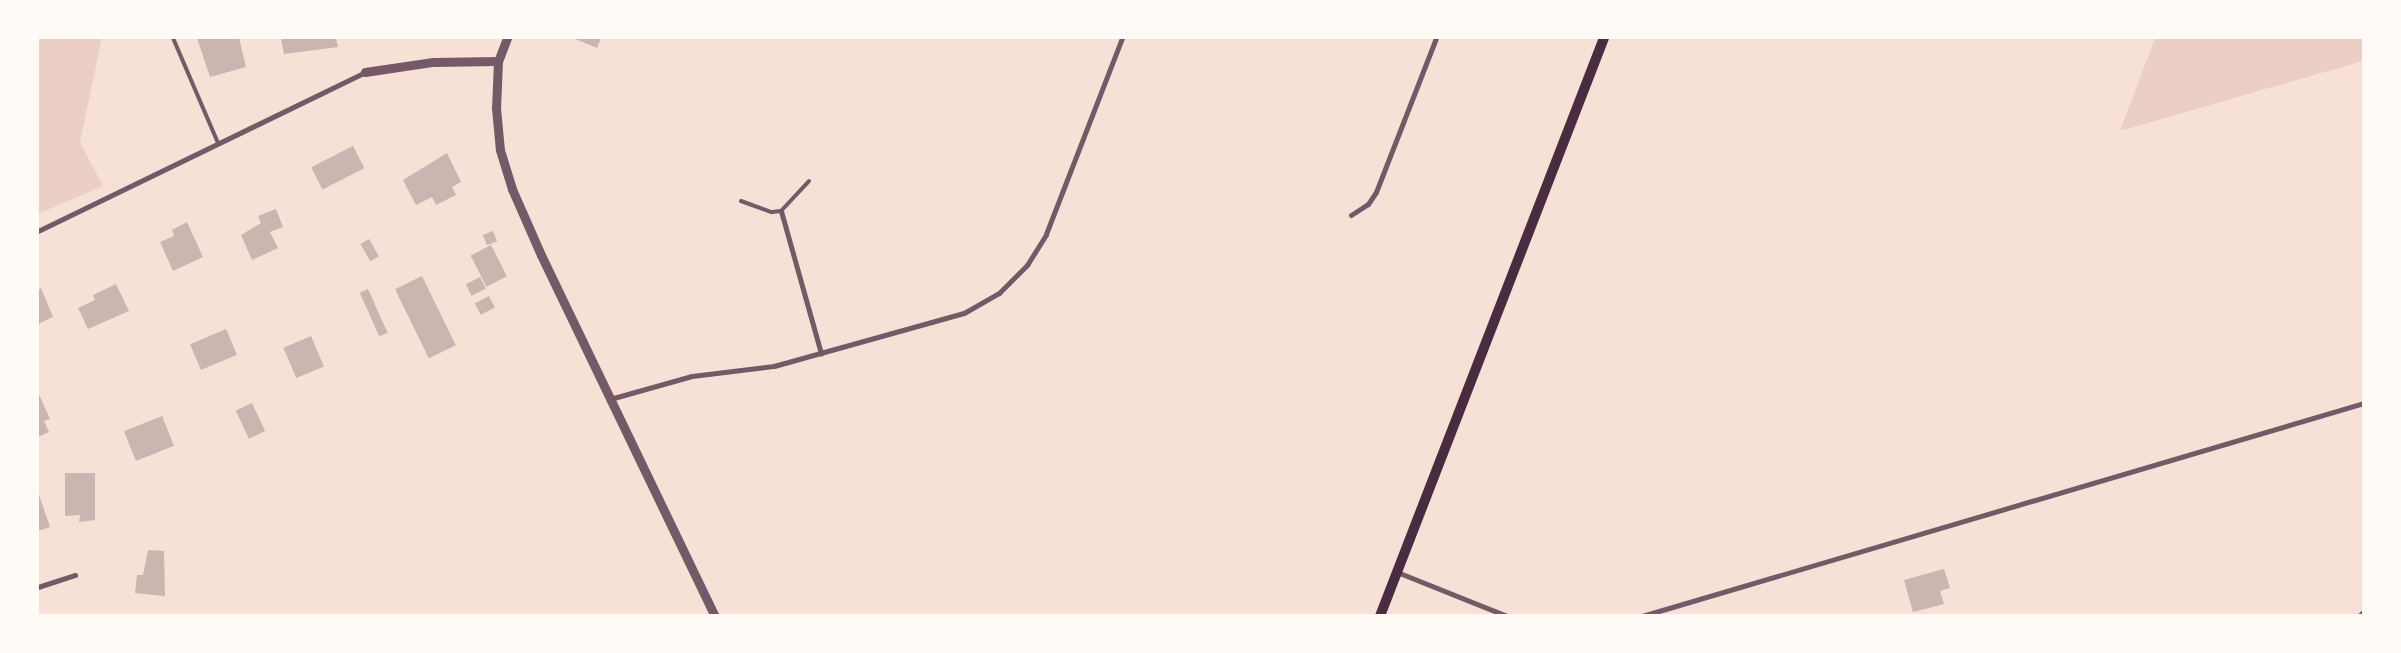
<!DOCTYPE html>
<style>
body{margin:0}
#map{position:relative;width:2401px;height:653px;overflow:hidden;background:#f7e1d7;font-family:"DM Sans",sans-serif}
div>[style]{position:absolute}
.green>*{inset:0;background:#ebcfc5}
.building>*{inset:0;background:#ccb4b1;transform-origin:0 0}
.service>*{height:4px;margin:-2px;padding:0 2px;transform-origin:2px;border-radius:2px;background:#755966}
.minor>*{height:5px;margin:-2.5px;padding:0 2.5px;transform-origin:2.5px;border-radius:2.5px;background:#755966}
.tertiary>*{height:9px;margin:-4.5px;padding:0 4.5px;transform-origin:4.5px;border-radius:4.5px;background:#755966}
.secondary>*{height:10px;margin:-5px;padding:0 5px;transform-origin:5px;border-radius:5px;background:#4a2c40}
span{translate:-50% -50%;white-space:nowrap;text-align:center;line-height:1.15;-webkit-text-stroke:5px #fffaf5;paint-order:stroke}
.frame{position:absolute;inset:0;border:39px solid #fffaf5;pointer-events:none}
</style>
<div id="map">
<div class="green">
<i style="clip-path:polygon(38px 38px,102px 38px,80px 142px,103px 186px,38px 214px)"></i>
<i style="clip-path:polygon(2155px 38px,2363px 38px,2363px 61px,2120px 131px)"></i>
</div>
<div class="building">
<i style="clip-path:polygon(197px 38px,239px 38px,246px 67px,210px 77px)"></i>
<i style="clip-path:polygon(281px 38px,336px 38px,338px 47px,284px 54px)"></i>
<i style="clip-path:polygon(573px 38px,601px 38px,597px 48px)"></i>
<i style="left:353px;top:146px;width:25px;height:47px;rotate:63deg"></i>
<i style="clip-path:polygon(447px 153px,461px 182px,452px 187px,456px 195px,436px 205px,432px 197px,416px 205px,403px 180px)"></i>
<i style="clip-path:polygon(276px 209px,283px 227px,270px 232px,278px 248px,252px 260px,241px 235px,261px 223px,258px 216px)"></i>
<i style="clip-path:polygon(187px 222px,203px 257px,173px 271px,160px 242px,174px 236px,172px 230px)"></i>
<i style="left:493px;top:231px;width:11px;height:11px;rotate:68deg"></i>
<i style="left:369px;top:239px;width:20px;height:10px;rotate:60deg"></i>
<i style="left:491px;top:245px;width:35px;height:23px;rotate:63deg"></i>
<i style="left:422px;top:276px;width:77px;height:30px;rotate:64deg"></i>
<i style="left:480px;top:277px;width:13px;height:16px;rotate:63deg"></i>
<i style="clip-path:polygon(116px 284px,129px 311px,88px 329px,78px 308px,95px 300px,93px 295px)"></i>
<i style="clip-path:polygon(41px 288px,53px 317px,38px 324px,38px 290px)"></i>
<i style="left:368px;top:289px;width:48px;height:9px;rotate:66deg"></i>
<i style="left:489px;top:296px;width:13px;height:16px;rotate:63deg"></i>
<i style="left:226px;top:329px;width:28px;height:39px;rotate:67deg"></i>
<i style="left:311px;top:336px;width:33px;height:30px;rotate:67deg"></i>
<i style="clip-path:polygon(38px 392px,50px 419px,44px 421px,49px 432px,38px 437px)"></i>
<i style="left:252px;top:403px;width:31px;height:18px;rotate:65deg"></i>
<i style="left:162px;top:416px;width:32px;height:41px;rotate:68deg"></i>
<i style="clip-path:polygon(65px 473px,95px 473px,95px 520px,79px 522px,80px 515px,65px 516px)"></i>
<i style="clip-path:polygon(38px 492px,50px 527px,38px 531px)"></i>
<i style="clip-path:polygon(148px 550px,164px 551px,165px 596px,135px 593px,137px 575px,143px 575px)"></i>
<i style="clip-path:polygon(1944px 569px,1950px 588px,1940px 591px,1944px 604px,1913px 612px,1904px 580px)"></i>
</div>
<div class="service">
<i style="left:173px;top:38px;width:114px;rotate:66.8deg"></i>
<i style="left:741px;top:201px;width:33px;rotate:20deg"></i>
<i style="left:772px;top:212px;width:9px;rotate:-6deg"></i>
<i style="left:781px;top:211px;width:41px;rotate:-47deg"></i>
</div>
<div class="minor">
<i style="left:781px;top:211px;width:148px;rotate:74.3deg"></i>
<i style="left:1351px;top:215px;width:20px;rotate:-33deg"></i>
<i style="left:1368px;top:204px;width:14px;rotate:-56deg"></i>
<i style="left:1376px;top:192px;width:165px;rotate:-68.7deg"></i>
<i style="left:38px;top:231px;width:364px;rotate:-25.9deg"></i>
<i style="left:610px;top:399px;width:85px;rotate:-15.7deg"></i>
<i style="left:692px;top:376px;width:83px;rotate:-7deg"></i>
<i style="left:774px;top:366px;width:197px;rotate:-15.6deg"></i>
<i style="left:964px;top:313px;width:40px;rotate:-29.7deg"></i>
<i style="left:999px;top:293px;width:40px;rotate:-45deg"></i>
<i style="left:1027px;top:265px;width:36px;rotate:-58deg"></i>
<i style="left:1046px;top:234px;width:210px;rotate:-68.8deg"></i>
<i style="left:1397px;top:572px;width:118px;rotate:21.8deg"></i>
<i style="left:38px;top:587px;width:39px;rotate:-18deg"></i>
<i style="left:1642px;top:616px;width:753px;rotate:-16.44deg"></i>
<i style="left:2359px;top:616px;width:7px;rotate:-45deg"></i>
</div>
<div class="tertiary">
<i style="left:507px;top:38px;width:25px;rotate:111deg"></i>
<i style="left:498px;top:61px;width:47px;rotate:92.4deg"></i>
<i style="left:496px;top:108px;width:42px;rotate:84.6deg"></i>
<i style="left:500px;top:150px;width:41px;rotate:72.9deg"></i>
<i style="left:512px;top:189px;width:72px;rotate:66.3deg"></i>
<i style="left:541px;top:255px;width:401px;rotate:64.3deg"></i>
<i style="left:365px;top:72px;width:69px;rotate:-8.4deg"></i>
<i style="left:433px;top:62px;width:65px;rotate:-0.9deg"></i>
</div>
<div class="secondary">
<i style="left:1380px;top:616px;width:620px;rotate:-68.82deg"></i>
</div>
<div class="frame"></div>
</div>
